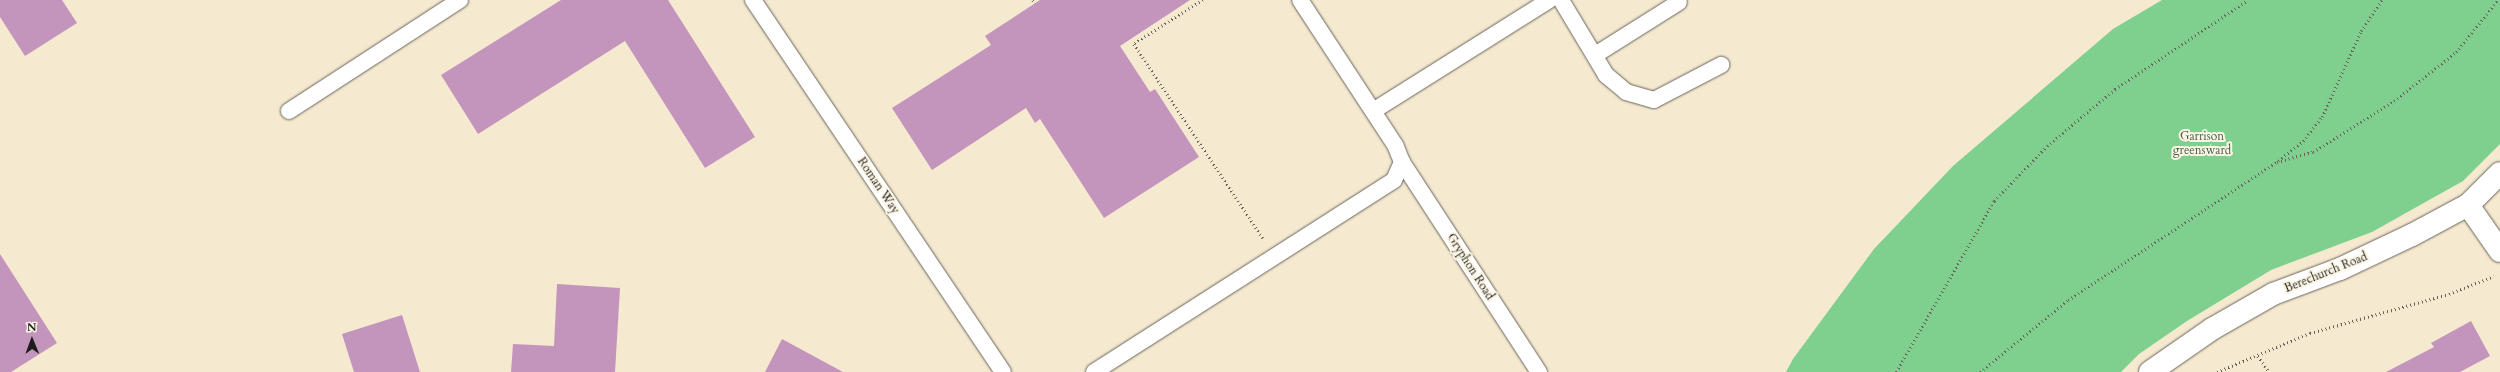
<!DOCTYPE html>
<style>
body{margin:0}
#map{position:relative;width:2500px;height:372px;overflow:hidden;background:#f5e9d0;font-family:Cardo,serif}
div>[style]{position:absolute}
.green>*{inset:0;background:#7fcf8f}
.building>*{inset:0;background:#c495bc}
.path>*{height:2.5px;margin-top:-1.25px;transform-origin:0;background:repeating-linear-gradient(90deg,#68645b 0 1px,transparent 0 4px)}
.roads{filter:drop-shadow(0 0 1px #68645b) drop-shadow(0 0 1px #68645b)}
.lane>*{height:16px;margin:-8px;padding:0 8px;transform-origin:8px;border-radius:8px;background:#fff}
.street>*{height:22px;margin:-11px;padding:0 11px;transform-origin:11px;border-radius:11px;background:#fff}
.secondary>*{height:22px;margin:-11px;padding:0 11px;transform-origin:11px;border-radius:11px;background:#fff}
span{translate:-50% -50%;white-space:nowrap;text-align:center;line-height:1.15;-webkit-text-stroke:4px #fcf5e5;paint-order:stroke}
.park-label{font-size:12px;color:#3f5b44}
.street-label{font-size:12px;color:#1c1c1c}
.north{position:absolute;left:12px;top:320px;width:40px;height:40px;-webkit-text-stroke:3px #fcf5e5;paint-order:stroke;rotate:359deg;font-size:11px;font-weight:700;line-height:16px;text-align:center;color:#1c1c1c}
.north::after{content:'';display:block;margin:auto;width:14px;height:18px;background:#1c1c1c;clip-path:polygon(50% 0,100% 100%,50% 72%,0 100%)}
</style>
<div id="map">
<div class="green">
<i style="clip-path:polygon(2162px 0,2500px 0,2500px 144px,2463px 181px,2372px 232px,2271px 270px,2187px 321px,2139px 354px,2121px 372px,1786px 372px,1793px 359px,1874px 249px,1953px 166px,2113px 29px)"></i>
</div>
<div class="building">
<i style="clip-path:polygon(0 0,62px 0,77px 23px,25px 56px,0 17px)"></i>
<i style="clip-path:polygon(561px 0,668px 0,755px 137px,705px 168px,625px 41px,478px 134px,441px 75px)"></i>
<i style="clip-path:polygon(1040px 0,1190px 0,1120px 46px,1150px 92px,1155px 89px,1199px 157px,1104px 218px,1040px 119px,1035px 123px,1026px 108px,932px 170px,892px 108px,991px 45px,985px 36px)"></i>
<i style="clip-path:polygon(0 254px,57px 343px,11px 372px,0 372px)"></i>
<i style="clip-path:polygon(557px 284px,620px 288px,615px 372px,511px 372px,513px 344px,554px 346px)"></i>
<i style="clip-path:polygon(402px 315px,420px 372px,354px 372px,342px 334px)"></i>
<i style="clip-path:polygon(2471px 321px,2490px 356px,2460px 372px,2386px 372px,2434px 347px,2431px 343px)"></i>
<i style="clip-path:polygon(782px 339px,843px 372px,765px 372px)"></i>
</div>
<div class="path">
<i style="left:1033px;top:0;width:4px;rotate:56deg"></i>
<i style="left:1203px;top:0;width:82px;rotate:147.5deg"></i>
<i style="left:1134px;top:44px;width:233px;rotate:56.4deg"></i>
<i style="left:2277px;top:162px;width:37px;rotate:-16deg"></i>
<i style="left:2313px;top:152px;width:96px;rotate:-32.2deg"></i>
<i style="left:2394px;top:101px;width:79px;rotate:-38.3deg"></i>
<i style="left:2456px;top:52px;width:67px;rotate:-51.1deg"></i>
<i style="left:2258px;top:356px;width:19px;rotate:55deg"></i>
<i style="left:1896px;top:372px;width:197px;rotate:-60.2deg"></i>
<i style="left:1994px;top:201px;width:76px;rotate:-46.1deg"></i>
<i style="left:2047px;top:146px;width:89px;rotate:-40deg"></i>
<i style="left:2115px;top:89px;width:160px;rotate:-33.8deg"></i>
<i style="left:1980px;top:372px;width:114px;rotate:-39.3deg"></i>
<i style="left:2068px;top:300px;width:248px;rotate:-33.5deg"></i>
<i style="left:2275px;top:163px;width:36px;rotate:-38deg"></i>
<i style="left:2303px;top:141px;width:31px;rotate:-52deg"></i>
<i style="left:2322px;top:117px;width:94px;rotate:-65.6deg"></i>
<i style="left:2361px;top:31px;width:37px;rotate:-56deg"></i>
<i style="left:2217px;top:372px;width:101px;rotate:-22.8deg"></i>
<i style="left:2310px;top:333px;width:144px;rotate:-15.7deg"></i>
<i style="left:2449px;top:294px;width:48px;rotate:-21.8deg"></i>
</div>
<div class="roads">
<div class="lane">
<i style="left:753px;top:0;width:448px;rotate:56.1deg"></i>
<i style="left:1561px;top:0;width:87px;rotate:59deg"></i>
<i style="left:1606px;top:75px;width:26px;rotate:40deg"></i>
<i style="left:1626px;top:92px;width:29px;rotate:16deg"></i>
<i style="left:1654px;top:100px;width:76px;rotate:-27.6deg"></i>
<i style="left:1595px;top:55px;width:99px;rotate:-32.2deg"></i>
<i style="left:289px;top:111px;width:204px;rotate:-33deg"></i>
<i style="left:1373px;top:111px;width:208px;rotate:-32.2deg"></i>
<i style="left:1402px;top:162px;width:251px;rotate:56.9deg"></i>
<i style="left:1094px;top:372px;width:356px;rotate:-32.6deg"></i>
<i style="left:1394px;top:180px;width:20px;rotate:-66deg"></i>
<i style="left:1402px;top:162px;width:18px;rotate:-112deg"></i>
<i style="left:1395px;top:145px;width:173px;rotate:-123.2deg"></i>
</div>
<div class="street">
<i style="left:2468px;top:205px;width:56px;rotate:55.2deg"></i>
</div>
<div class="secondary">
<i style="left:2150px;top:372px;width:75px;rotate:-34.7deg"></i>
<i style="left:2212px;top:329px;width:70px;rotate:-29.8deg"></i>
<i style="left:2273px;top:294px;width:72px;rotate:-20.5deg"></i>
<i style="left:2340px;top:269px;width:80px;rotate:-25.3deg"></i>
<i style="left:2412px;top:235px;width:64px;rotate:-28.2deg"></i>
<i style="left:2468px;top:205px;width:45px;rotate:-45deg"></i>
</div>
</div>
<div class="park-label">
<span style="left:2202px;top:144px">Garrison<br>greensward</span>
</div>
<div class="street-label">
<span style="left:878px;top:186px;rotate:56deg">Roman Way</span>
<span style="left:1470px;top:267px;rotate:57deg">Gryphon Road</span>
<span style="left:2326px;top:273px;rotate:-22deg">Berechurch Road</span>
</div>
<div class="north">N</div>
</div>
